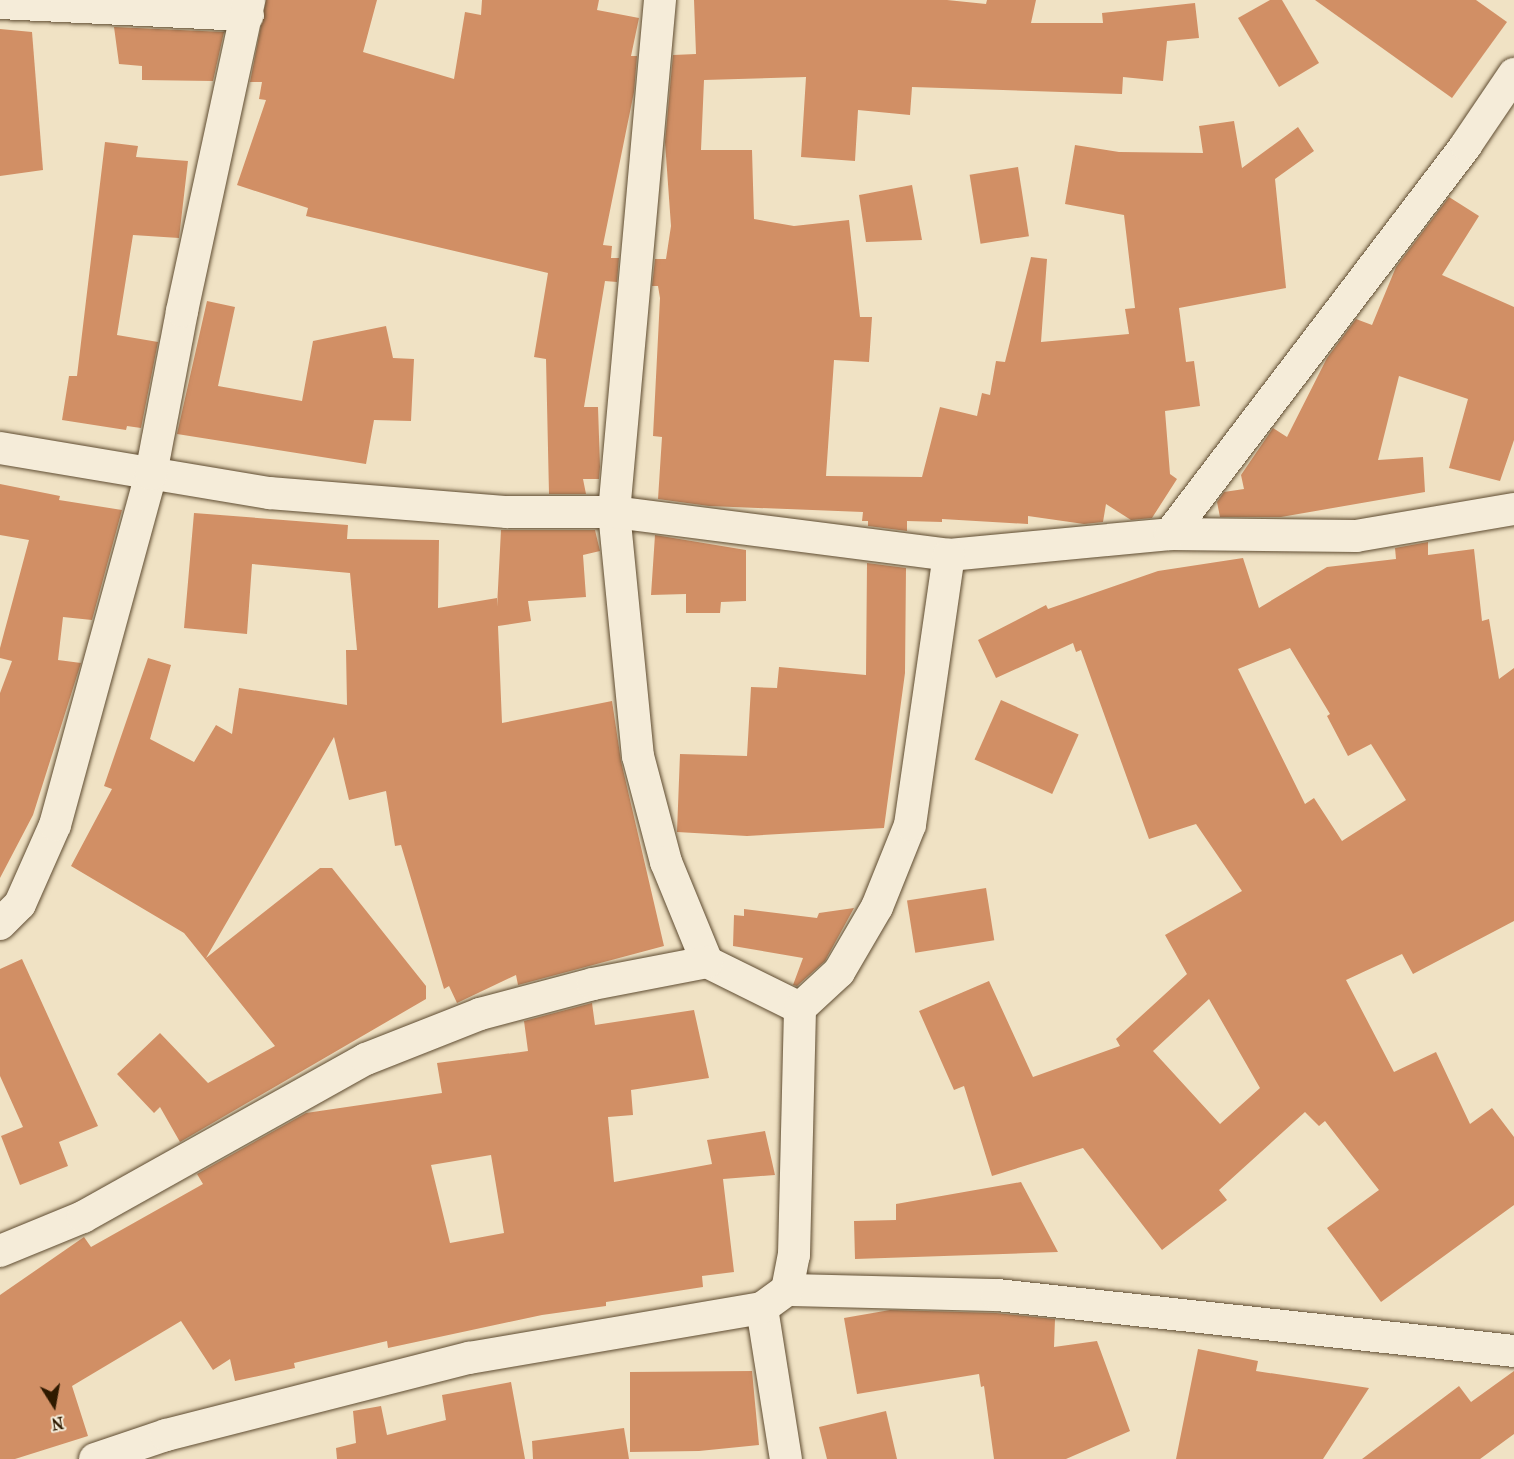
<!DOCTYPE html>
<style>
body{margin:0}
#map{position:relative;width:1514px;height:1459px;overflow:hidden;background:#f0e2c4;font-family:"IM FELL French Canon",serif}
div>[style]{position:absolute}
.building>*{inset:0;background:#d18f65;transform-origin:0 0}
.roads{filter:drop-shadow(0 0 2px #5f4c31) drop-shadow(0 0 2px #5f4c31)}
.street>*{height:32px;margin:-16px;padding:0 16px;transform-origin:16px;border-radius:16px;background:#f5ecd9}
span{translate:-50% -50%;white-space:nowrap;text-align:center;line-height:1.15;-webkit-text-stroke:4.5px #f5ecd9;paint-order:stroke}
.north{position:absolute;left:24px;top:1375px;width:60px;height:60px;-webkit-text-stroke:4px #f5ecd9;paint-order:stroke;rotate:169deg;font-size:16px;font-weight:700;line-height:24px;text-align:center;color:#2f1a00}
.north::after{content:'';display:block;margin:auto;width:21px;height:27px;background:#2f1a00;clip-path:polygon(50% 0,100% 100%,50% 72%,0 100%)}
</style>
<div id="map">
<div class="building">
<i style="clip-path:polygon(266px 0,377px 0,363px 52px,454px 79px,465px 12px,481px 15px,482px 0,599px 0,597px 10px,639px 18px,631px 56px,637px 56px,634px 92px,603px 245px,612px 246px,611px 258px,619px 258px,617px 282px,605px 281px,584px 407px,598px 407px,600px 467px,599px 479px,583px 479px,586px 494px,549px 494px,546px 359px,534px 357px,548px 273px,306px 216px,308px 208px,237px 185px,266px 100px,259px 99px,262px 82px,250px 82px)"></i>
<i style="clip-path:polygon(694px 0,947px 0,986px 4px,987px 0,1036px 0,1031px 23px,1103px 23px,1102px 13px,1195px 3px,1199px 38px,1167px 41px,1163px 81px,1123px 77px,1122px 94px,912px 87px,910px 115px,858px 110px,855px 161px,801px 157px,806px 77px,704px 80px,701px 150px,752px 150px,754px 219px,794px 226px,849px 220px,860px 317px,872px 317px,869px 362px,834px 360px,826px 476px,922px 477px,940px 407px,977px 416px,982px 393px,990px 395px,996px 361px,1005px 362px,1031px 257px,1047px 259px,1041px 342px,1129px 334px,1125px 309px,1135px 308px,1124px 215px,1065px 204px,1075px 145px,1119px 152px,1203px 153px,1199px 126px,1234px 121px,1242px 168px,1298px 127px,1314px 151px,1275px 179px,1286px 288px,1179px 308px,1186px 362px,1194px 361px,1200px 406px,1165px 411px,1170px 474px,1177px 479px,1152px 518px,1131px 520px,1106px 504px,1103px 522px,1084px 524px,1028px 516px,1028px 524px,942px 519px,942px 522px,907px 521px,907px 531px,868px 526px,868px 521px,862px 521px,863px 512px,709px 506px,658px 499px,662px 437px,653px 436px,660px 298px,658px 286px,652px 286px,655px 259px,666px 259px,671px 226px,665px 142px,673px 55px,696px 54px)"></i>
<i style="clip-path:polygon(1270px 0,1282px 0,1319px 63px,1279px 87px,1238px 18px)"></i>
<i style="clip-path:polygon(1315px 0,1476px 0,1507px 22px,1452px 98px)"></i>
<i style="clip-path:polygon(114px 27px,224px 32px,213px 81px,142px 80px,142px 66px,119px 64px)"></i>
<i style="clip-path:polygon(0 29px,32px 32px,43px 170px,0 176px)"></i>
<i style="clip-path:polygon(105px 142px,138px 146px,136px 157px,188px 161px,179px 238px,133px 235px,117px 335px,158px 342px,141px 428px,127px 426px,126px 430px,62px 420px,69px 376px,77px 376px)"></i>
<i style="left:1018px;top:167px;width:70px;height:49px;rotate:81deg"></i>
<i style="clip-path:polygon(912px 185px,922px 240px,866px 242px,859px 195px)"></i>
<i style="clip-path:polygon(1449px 197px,1479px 216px,1442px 275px,1514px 307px,1514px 440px,1500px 481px,1449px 468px,1468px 399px,1399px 376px,1378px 460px,1423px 457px,1425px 492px,1281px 517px,1220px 517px,1217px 502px,1224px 492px,1244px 489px,1241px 475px,1273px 428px,1287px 437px,1327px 358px,1356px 319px,1372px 325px,1396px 267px)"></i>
<i style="clip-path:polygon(207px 301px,235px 307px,218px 386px,302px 401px,313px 341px,386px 326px,393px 358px,414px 359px,411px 421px,374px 420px,366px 464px,177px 434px)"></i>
<i style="clip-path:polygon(0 484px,60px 496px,59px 500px,122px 510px,92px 620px,63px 617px,58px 660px,81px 663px,33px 815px,0 878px,0 693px,12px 661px,0 658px,0 648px,29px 540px,0 535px)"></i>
<i style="clip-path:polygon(194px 513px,348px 525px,347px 539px,439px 540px,438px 608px,497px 598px,497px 607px,501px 530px,595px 530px,600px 551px,583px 555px,586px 597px,528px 601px,531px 621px,498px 626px,502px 723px,612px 701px,621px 761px,664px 946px,518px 985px,516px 975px,457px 1003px,449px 986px,444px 989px,401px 845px,395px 846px,386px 791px,349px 800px,334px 737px,206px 958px,320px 868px,332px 868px,426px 986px,426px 999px,180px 1142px,160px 1107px,154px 1113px,117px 1074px,160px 1033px,208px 1083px,275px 1046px,184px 933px,71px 866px,112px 789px,104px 786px,148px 658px,171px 665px,150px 739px,194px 762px,216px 725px,232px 734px,239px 688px,347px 705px,346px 650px,357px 650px,350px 573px,252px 564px,247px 634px,184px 628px)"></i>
<i style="clip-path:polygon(655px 535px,746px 550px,746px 601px,721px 602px,720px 613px,686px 613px,686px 594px,651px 595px)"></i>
<i style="clip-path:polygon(evenodd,1428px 542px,1428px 555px,1474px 549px,1482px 621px,1489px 619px,1499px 679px,1514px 668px,1514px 921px,1413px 974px,1402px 954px,1346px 980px,1394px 1072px,1436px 1052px,1470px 1124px,1492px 1108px,1514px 1137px,1514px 1205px,1381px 1302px,1327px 1228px,1379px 1190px,1325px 1121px,1319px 1126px,1305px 1112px,1219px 1190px,1227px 1200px,1162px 1250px,1083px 1148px,992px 1176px,964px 1086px,954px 1090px,919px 1011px,989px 981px,1033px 1077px,1120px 1046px,1116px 1039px,1187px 974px,1165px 935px,1242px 891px,1196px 824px,1149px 839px,1081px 650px,1076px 652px,1073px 643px,996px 678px,978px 640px,1046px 605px,1048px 609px,1158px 571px,1243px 558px,1259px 608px,1327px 567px,1396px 559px,1395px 548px,1428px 542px,1290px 648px,1330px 714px,1327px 716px,1348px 756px,1371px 744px,1406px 800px,1342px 841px,1314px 798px,1305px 804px,1238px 669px,1290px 648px,1428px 542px,1209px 999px,1260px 1088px,1220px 1124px,1153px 1051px,1209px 999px)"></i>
<i style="clip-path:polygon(867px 563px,906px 568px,905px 673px,884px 828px,747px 836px,677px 832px,680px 754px,747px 756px,751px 687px,777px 688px,779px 667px,866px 675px)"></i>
<i style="left:1001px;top:700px;width:85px;height:65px;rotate:24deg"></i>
<i style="left:986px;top:888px;width:53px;height:80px;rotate:81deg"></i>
<i style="clip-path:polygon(854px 908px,825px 961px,797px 986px,793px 985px,803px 958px,733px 946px,734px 915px,744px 916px,744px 909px,817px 918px,819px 913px)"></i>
<i style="clip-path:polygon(22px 959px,98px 1126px,59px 1142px,68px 1166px,20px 1185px,1px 1136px,23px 1127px,0 1076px,0 969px)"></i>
<i style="clip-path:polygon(evenodd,592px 1003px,595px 1025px,694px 1010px,709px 1078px,631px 1090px,633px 1115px,608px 1117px,614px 1182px,712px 1164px,707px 1140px,765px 1131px,775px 1175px,723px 1179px,734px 1272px,702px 1276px,703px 1287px,606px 1302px,606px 1306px,542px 1315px,388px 1348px,387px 1341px,294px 1363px,295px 1368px,235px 1381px,230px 1359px,213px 1370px,181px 1321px,72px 1386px,88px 1436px,15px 1459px,0 1459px,0 1295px,84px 1237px,91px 1247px,203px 1184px,197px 1174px,306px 1113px,442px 1093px,437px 1063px,528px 1051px,524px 1021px,592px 1003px,491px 1155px,504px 1233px,450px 1243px,431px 1165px,491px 1155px)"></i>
<i style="clip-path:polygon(1021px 1182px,1058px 1252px,855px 1259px,854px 1221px,896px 1220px,896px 1204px)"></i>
<i style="clip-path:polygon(890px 1310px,996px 1313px,1055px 1319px,1054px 1347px,1097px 1341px,1130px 1431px,1066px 1459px,994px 1459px,984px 1386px,981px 1387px,979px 1374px,857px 1394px,844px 1318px)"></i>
<i style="clip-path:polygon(1198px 1349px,1258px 1361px,1256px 1371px,1369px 1388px,1323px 1459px,1176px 1459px)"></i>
<i style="clip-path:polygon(752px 1371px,759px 1445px,699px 1451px,630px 1452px,630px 1372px)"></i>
<i style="clip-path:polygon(1514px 1371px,1514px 1434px,1480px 1459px,1362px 1459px,1459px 1386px,1471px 1402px)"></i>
<i style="clip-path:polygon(511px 1382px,525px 1459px,337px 1459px,336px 1448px,356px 1443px,353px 1411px,381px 1406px,387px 1435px,446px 1420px,442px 1395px)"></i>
<i style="clip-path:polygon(886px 1411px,897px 1459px,827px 1459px,819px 1427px)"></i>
<i style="clip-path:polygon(624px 1428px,629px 1459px,533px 1459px,532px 1441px)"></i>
</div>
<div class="roads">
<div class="street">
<i style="left:660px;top:0;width:514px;rotate:95.13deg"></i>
<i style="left:614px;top:512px;width:245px;rotate:84.4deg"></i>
<i style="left:638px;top:756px;width:110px;rotate:75.2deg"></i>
<i style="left:666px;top:862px;width:108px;rotate:67.7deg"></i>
<i style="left:707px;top:962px;width:104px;rotate:26.3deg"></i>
<i style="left:0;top:3px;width:248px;rotate:2.8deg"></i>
<i style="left:0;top:448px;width:273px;rotate:9.5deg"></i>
<i style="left:269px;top:493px;width:239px;rotate:4.6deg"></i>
<i style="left:507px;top:512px;width:107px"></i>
<i style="left:614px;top:512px;width:338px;rotate:7.3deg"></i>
<i style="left:949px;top:555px;width:222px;rotate:-5.4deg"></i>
<i style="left:1170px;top:534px;width:186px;rotate:0.6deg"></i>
<i style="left:1356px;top:536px;width:160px;rotate:-9.7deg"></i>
<i style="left:1170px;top:534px;width:489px;rotate:-52.7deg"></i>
<i style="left:1466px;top:145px;width:86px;rotate:-55.9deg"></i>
<i style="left:0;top:924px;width:28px;rotate:-45deg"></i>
<i style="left:20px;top:904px;width:86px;rotate:-66.1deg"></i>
<i style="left:55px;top:825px;width:364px;rotate:-74.7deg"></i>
<i style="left:151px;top:474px;width:166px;rotate:-79.2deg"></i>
<i style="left:182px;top:311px;width:318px;rotate:-77.8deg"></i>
<i style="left:0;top:1251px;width:90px;rotate:-22.3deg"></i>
<i style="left:83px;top:1217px;width:324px;rotate:-29.2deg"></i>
<i style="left:366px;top:1059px;width:123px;rotate:-21.5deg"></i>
<i style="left:480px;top:1014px;width:117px;rotate:-14.9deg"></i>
<i style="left:593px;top:984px;width:116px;rotate:-10.9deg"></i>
<i style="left:787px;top:1290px;width:210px;rotate:1.4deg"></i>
<i style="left:997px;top:1295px;width:520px;rotate:6.18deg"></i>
<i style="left:762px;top:1308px;width:153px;rotate:81deg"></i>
<i style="left:95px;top:1459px;width:75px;rotate:-18.7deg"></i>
<i style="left:166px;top:1435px;width:313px;rotate:-14.3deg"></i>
<i style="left:469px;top:1358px;width:297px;rotate:-9.7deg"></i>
<i style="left:762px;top:1308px;width:31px;rotate:-36deg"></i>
<i style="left:787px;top:1290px;width:36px;rotate:-79deg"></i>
<i style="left:794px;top:1255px;width:247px;rotate:-88.6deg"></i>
<i style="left:800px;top:1008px;width:53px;rotate:-42.7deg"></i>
<i style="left:839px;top:972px;width:75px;rotate:-59.7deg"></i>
<i style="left:877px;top:907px;width:88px;rotate:-68.1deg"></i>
<i style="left:910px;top:825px;width:273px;rotate:-81.8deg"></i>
</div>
</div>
<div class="north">N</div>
</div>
